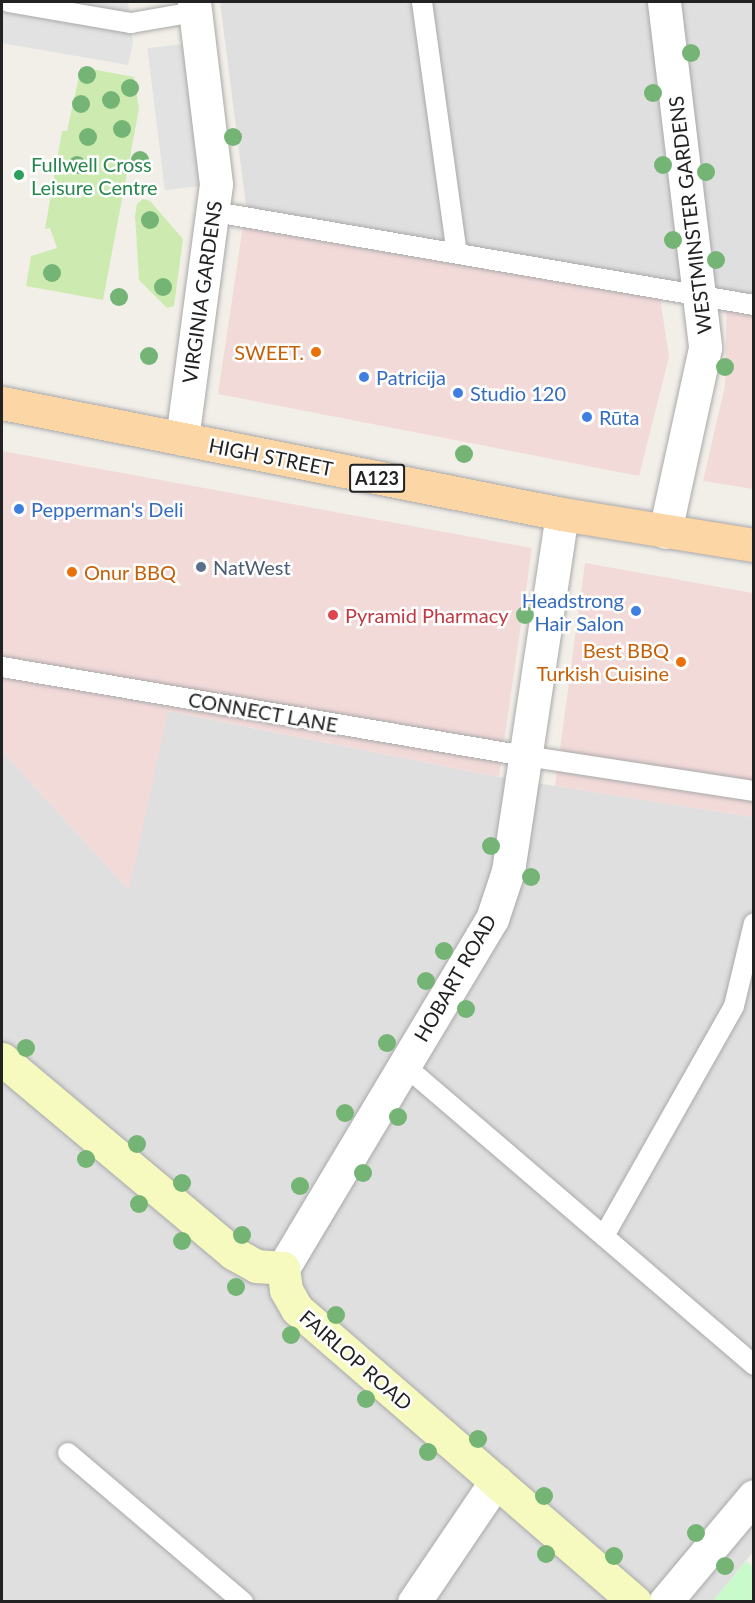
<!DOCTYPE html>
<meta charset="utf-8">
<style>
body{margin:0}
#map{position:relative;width:755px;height:1603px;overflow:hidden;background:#f2efe9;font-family:Lato,sans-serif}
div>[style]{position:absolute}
.residential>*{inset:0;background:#e0dfdf}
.commercial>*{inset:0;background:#f2dad9}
.grass>*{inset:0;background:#cdebb0}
.park>*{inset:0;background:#c8facc}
.parking>*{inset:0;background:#e2e2e2;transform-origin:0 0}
.roads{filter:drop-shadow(0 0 2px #a9a9a9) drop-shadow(0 0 2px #a9a9a9)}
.lane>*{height:20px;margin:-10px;padding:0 10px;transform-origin:10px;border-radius:10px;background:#fff}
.street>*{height:33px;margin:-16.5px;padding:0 16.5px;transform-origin:16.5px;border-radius:16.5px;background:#fff}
.secondary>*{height:33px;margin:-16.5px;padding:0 16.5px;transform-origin:16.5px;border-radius:16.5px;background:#f7fabf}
.primary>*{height:33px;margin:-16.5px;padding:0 16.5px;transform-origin:16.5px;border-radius:16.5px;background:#fcd6a4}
.trees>*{width:18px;height:18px;margin:-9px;border-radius:50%;background:#74b475}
.dots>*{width:16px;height:16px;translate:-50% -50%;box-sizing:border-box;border:3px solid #fff;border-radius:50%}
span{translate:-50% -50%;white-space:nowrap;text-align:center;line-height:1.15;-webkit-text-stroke:5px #fff;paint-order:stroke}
.shield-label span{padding:2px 4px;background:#fff;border:2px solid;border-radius:4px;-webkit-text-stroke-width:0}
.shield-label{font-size:18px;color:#222;font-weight:700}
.leisure-label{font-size:20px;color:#27864d}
.left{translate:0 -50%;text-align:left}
.street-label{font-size:20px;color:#222}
.food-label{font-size:20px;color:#c56008}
.right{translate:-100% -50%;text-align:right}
.shop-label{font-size:20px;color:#366cbe}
.service-label{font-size:20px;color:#4e5e75}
.health-label{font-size:20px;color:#be3a42}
.frame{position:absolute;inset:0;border:3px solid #222;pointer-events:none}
</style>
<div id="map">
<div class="residential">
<i style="clip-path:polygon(220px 2px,753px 2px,753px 295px,246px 206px)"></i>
<i style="clip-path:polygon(167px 711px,499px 777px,753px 817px,753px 1552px,713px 1601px,2px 1601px,2px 751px,128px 889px)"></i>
</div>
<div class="commercial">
<i style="clip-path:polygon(246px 206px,657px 278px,669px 357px,639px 476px,218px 394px)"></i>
<i style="clip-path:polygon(727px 291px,753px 295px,753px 489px,703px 481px,725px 386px)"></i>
<i style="clip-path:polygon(2px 451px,532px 548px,499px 777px,168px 711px,129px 890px,2px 751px)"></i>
<i style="clip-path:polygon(585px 563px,753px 593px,753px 817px,555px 786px)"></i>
</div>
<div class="grass">
<i style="clip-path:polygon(81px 67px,134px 77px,139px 109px,103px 300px,26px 286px,31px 256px,57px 248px,50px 228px,45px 229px,62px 131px,67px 131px)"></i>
<i style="clip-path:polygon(143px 199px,150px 201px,183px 239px,174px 306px,167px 308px,139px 280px,135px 215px,137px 204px)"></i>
</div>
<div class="park">
<i style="clip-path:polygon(746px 1561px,753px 1567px,753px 1601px,713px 1601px)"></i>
</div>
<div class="parking">
<i style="clip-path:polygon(2px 2px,128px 2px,133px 43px,128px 65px,2px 43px)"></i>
<i style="left:198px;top:42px;width:143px;height:51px;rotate:83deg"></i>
</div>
<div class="roads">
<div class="lane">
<i style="left:8px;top:2px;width:125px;rotate:9.7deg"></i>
<i style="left:131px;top:23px;width:65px;rotate:-9.8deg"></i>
<i style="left:422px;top:2px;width:253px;rotate:82.1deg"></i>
<i style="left:215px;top:212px;width:547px;rotate:9.79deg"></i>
<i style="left:2px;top:667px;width:531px;rotate:9.66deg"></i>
<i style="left:525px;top:756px;width:232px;rotate:8.7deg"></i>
<i style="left:404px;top:1065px;width:461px;rotate:40.6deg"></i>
<i style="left:604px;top:1236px;width:264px;rotate:-60.5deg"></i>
<i style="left:734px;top:1006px;width:85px;rotate:-76.5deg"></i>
<i style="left:68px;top:1453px;width:230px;rotate:40.4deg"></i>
</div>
<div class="street">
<i style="left:664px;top:2px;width:348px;rotate:83.2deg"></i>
<i style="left:705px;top:348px;width:188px;rotate:102.3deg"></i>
<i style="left:182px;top:439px;width:257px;rotate:-82.4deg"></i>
<i style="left:216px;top:184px;width:183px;rotate:-96.9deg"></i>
<i style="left:283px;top:1268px;width:407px;rotate:-59.1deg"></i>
<i style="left:492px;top:919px;width:51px;rotate:-71.6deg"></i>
<i style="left:508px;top:871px;width:361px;rotate:-81.4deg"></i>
<i style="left:414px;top:1602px;width:146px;rotate:-55.9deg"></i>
<i style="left:665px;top:1602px;width:138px;rotate:-50deg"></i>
</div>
<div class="secondary">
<i style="left:2px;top:1059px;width:302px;rotate:40deg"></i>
<i style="left:233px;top:1253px;width:26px;rotate:29deg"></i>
<i style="left:256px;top:1266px;width:27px;rotate:4deg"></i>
<i style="left:283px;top:1268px;width:22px;rotate:82deg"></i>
<i style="left:286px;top:1290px;width:22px;rotate:60deg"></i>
<i style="left:297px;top:1309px;width:447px;rotate:40.9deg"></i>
</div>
<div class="primary">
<i style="left:2px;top:403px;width:571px;rotate:11.21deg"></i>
<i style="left:562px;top:514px;width:194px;rotate:9.2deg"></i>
</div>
</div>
<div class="trees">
<i style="left:691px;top:53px"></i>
<i style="left:87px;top:75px"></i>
<i style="left:130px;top:88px"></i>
<i style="left:653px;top:93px"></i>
<i style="left:111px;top:100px"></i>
<i style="left:81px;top:104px"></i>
<i style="left:122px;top:129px"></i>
<i style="left:88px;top:137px"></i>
<i style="left:233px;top:137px"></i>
<i style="left:140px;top:160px"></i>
<i style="left:77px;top:165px"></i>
<i style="left:663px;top:165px"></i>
<i style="left:706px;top:172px"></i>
<i style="left:150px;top:220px"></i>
<i style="left:673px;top:240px"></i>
<i style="left:716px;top:260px"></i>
<i style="left:52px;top:273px"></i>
<i style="left:163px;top:287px"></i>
<i style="left:119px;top:297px"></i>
<i style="left:149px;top:356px"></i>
<i style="left:725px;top:367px"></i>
<i style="left:464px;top:454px"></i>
<i style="left:525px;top:615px"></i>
<i style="left:491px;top:846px"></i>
<i style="left:531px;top:877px"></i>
<i style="left:444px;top:951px"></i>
<i style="left:426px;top:981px"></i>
<i style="left:466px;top:1009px"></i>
<i style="left:387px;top:1043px"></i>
<i style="left:26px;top:1048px"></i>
<i style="left:345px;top:1113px"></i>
<i style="left:398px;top:1117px"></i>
<i style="left:137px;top:1144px"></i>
<i style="left:86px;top:1159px"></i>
<i style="left:363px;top:1173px"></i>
<i style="left:182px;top:1183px"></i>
<i style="left:300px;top:1186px"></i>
<i style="left:139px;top:1204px"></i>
<i style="left:242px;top:1235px"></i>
<i style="left:182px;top:1241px"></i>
<i style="left:236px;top:1287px"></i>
<i style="left:336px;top:1315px"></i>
<i style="left:291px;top:1335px"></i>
<i style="left:366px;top:1399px"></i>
<i style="left:478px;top:1439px"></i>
<i style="left:428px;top:1452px"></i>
<i style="left:544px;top:1496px"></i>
<i style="left:696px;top:1533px"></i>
<i style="left:546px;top:1554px"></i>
<i style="left:614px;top:1556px"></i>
<i style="left:725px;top:1566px"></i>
</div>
<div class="dots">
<i style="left:19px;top:175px;background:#2e9e5b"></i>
<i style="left:316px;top:352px;background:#e8710a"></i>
<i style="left:364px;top:377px;background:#3f7fe0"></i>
<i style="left:458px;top:393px;background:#3f7fe0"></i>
<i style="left:587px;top:417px;background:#3f7fe0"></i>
<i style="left:19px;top:509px;background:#3f7fe0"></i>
<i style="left:201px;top:567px;background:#5c6f8a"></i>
<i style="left:72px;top:572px;background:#e8710a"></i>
<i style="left:636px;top:611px;background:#3f7fe0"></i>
<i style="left:333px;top:615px;background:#e0444e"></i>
<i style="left:681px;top:662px;background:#e8710a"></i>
</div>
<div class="shield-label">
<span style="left:377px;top:478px">A123</span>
</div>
<div class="leisure-label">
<span class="left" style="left:31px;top:176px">Fullwell Cross<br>Leisure Centre</span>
</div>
<div class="street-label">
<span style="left:690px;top:215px;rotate:-97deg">WESTMINSTER GARDENS</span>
<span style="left:202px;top:292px;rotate:-82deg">VIRGINIA GARDENS</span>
<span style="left:271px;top:457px;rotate:11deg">HIGH STREET</span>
<span style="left:263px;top:712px;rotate:10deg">CONNECT LANE</span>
<span style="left:455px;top:978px;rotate:-60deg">HOBART ROAD</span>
<span style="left:356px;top:1360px;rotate:41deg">FAIRLOP ROAD</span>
</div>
<div class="food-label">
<span class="right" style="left:304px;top:352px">SWEET.</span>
<span class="left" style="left:84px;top:572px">Onur BBQ</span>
<span class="right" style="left:669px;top:662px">Best BBQ<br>Turkish Cuisine</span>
</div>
<div class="shop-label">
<span class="left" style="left:376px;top:377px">Patricija</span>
<span class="left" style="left:470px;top:393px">Studio 120</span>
<span class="left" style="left:599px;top:417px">Rūta</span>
<span class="left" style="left:31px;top:509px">Pepperman's Deli</span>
<span class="right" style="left:624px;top:612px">Headstrong<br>Hair Salon</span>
</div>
<div class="service-label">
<span class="left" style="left:213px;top:567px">NatWest</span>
</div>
<div class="health-label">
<span class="left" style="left:345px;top:615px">Pyramid Pharmacy</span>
</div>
<div class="frame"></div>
</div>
